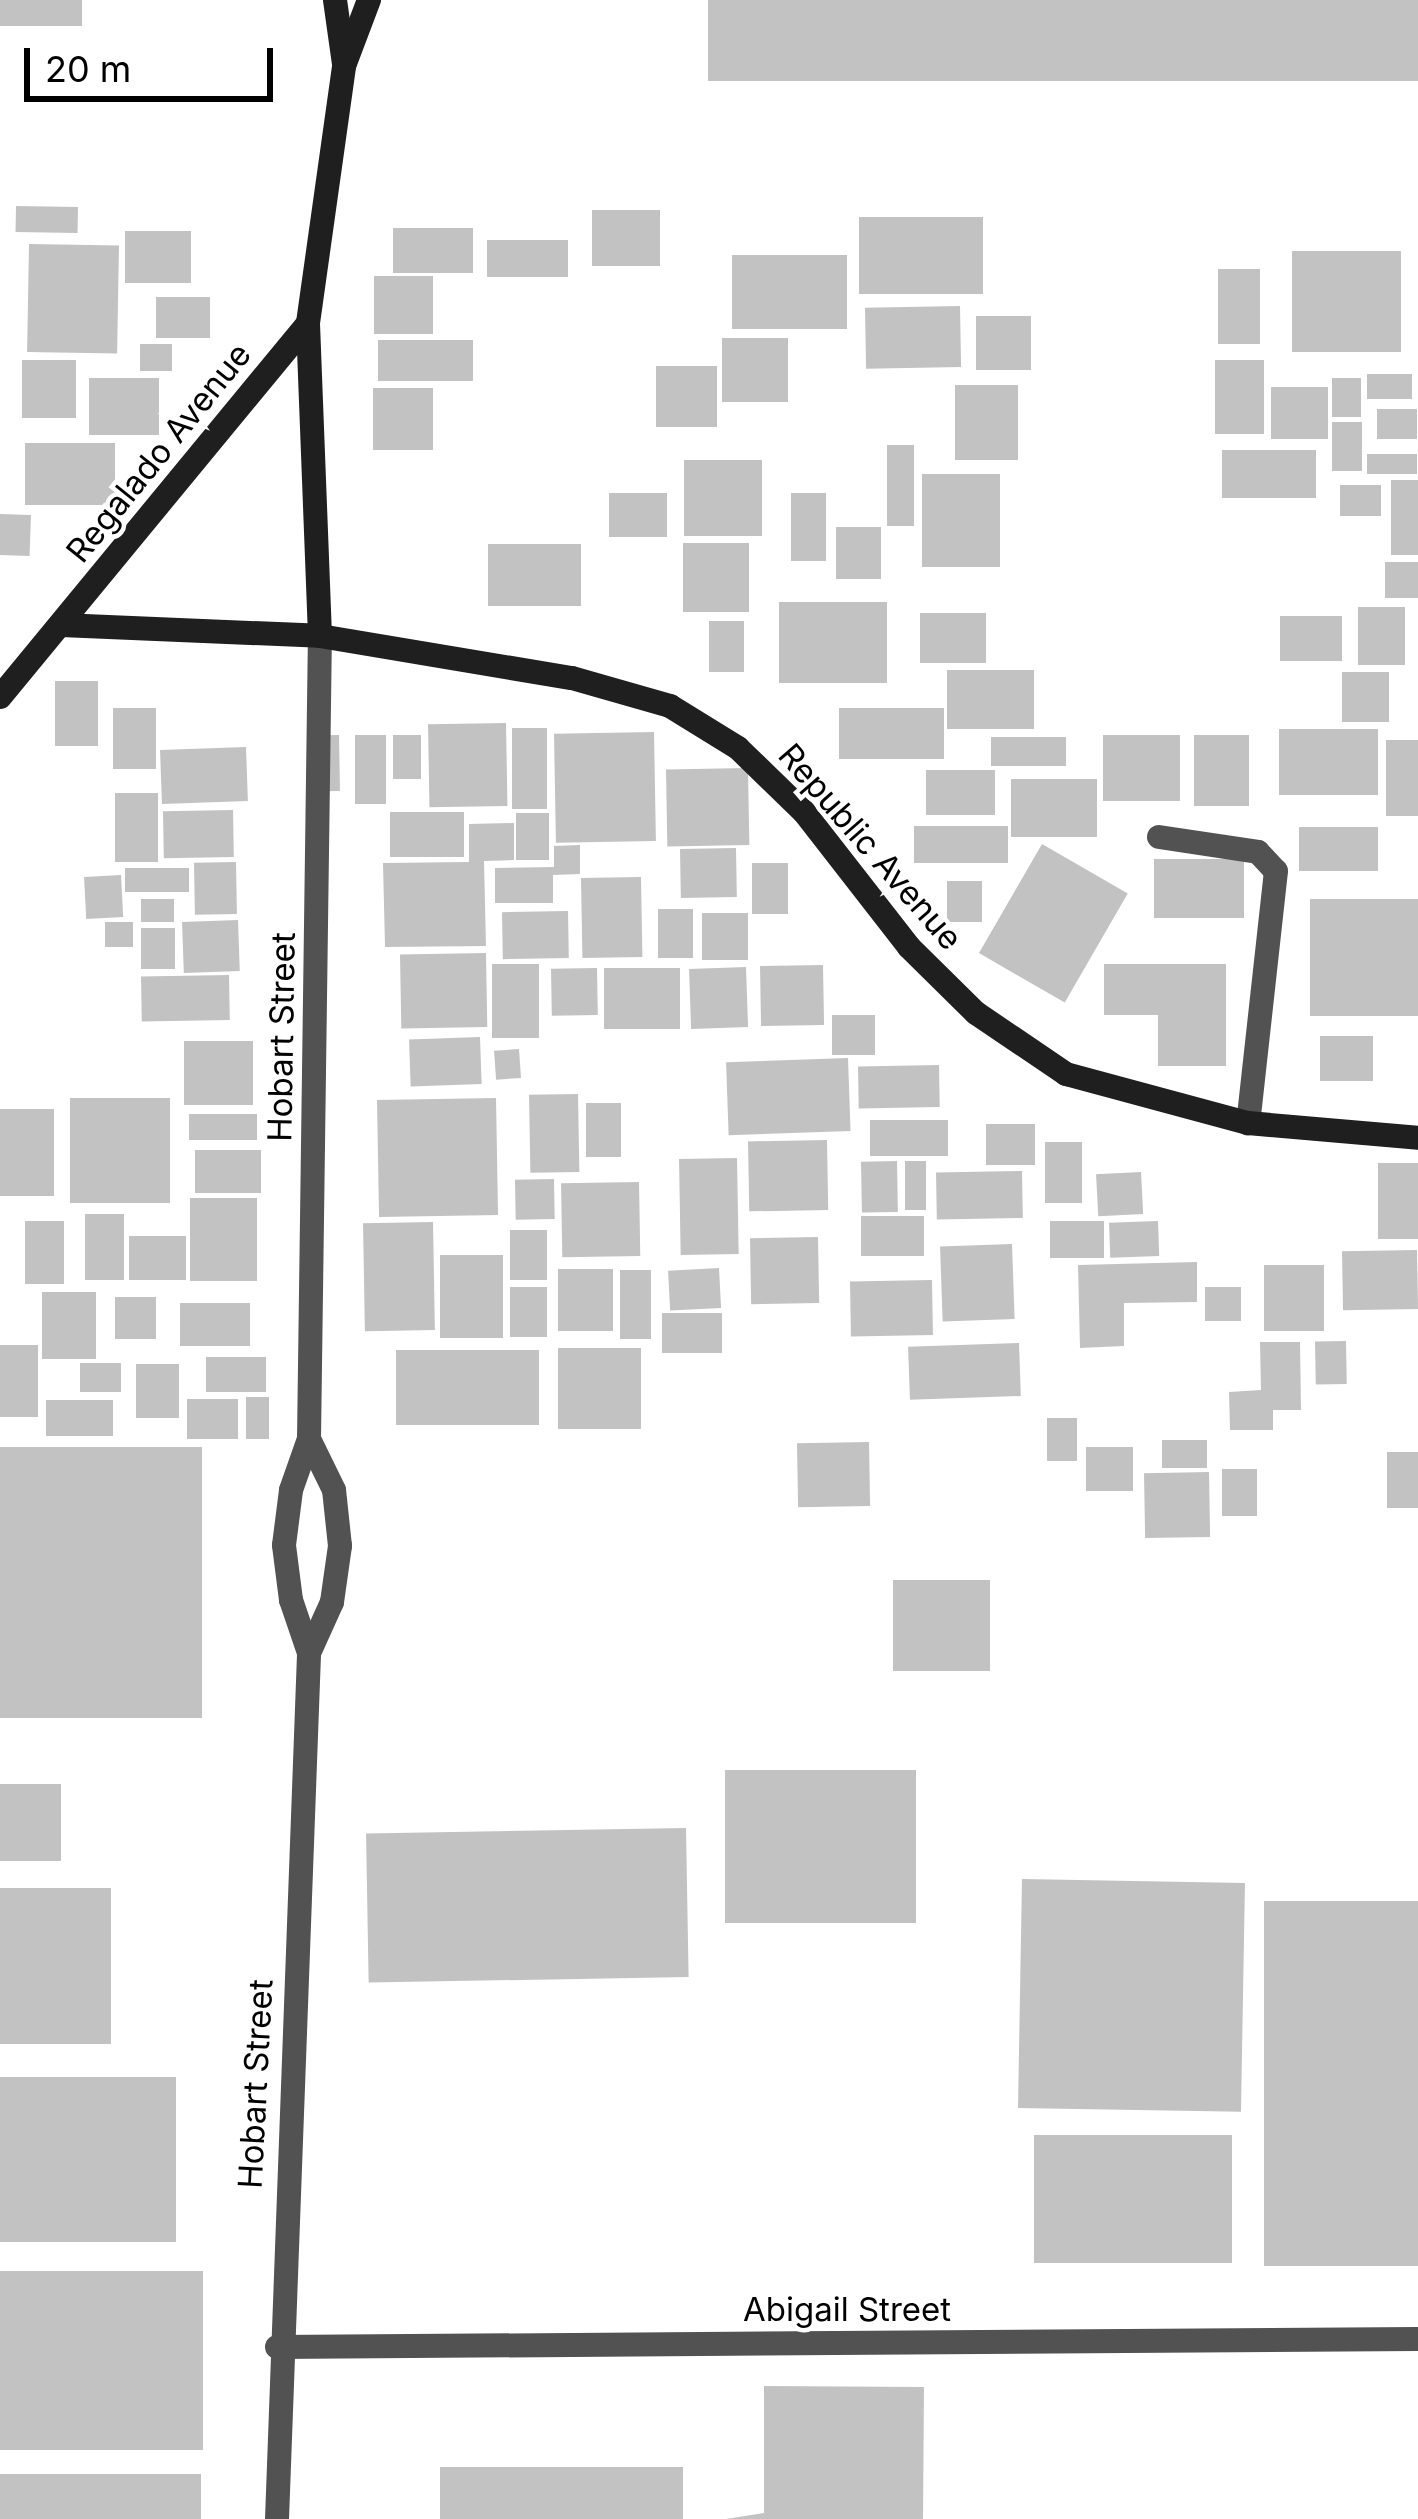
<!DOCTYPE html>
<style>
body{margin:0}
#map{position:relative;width:1418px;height:2519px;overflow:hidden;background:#fff;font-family:Inter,sans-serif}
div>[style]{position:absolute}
.building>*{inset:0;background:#c2c2c2;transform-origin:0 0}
.lane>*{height:24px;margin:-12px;padding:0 12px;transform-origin:12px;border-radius:12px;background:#525252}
.street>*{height:24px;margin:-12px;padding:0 12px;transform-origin:12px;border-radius:12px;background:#525252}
.secondary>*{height:24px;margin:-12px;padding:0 12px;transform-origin:12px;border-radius:12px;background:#1f1f1f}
span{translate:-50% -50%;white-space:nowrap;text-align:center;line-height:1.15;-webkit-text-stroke:9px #fff;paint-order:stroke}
.street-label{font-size:33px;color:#000}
.scale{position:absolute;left:24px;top:48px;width:249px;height:54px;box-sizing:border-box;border:6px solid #000;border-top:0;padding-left:15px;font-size:36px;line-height:42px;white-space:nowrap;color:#000;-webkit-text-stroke:9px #fff;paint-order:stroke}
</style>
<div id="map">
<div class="building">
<i style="left:0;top:0;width:82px;height:26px"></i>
<i style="left:708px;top:0;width:710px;height:81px"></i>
<i style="left:16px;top:206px;width:62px;height:26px;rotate:1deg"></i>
<i style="left:660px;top:210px;width:56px;height:68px;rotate:90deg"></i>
<i style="left:859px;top:217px;width:124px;height:77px"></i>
<i style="left:393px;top:228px;width:80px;height:45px"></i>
<i style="left:125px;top:231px;width:66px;height:52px"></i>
<i style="left:487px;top:240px;width:81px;height:37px"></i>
<i style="left:29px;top:244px;width:90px;height:108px;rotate:1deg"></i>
<i style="left:1292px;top:251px;width:109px;height:101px"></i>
<i style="left:732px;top:255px;width:115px;height:74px"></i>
<i style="left:1218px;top:269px;width:42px;height:75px"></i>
<i style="left:433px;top:276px;width:58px;height:59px;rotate:90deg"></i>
<i style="left:156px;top:297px;width:54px;height:41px"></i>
<i style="left:960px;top:306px;width:61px;height:95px;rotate:89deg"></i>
<i style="left:976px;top:316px;width:55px;height:54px"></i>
<i style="left:722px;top:338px;width:66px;height:64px"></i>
<i style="left:473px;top:340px;width:41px;height:95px;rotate:90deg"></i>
<i style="left:140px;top:344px;width:32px;height:27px"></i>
<i style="left:22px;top:360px;width:54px;height:58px"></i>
<i style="left:1215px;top:360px;width:49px;height:74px"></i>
<i style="left:717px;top:366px;width:61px;height:61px;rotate:90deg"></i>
<i style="left:1367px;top:374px;width:45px;height:25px"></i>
<i style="left:89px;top:378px;width:70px;height:57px"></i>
<i style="left:1332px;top:378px;width:29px;height:39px"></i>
<i style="left:955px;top:385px;width:63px;height:75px"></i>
<i style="left:1271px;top:387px;width:57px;height:52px"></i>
<i style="left:373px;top:388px;width:60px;height:62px"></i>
<i style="left:1377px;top:409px;width:40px;height:30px"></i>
<i style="left:1332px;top:422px;width:30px;height:49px"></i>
<i style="left:25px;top:443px;width:90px;height:62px"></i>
<i style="left:887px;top:445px;width:27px;height:81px"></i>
<i style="left:1222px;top:450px;width:94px;height:48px"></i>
<i style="left:1367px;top:454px;width:50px;height:20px"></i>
<i style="left:762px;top:460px;width:76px;height:78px;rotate:90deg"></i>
<i style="left:922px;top:474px;width:78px;height:93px"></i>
<i style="left:1391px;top:480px;width:27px;height:75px"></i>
<i style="left:1340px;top:485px;width:41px;height:31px"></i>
<i style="left:609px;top:493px;width:58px;height:44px"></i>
<i style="left:791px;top:493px;width:35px;height:68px"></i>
<i style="left:0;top:514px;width:31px;height:41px;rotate:2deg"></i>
<i style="left:836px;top:527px;width:45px;height:52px"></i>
<i style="left:683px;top:543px;width:66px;height:69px"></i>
<i style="left:488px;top:544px;width:93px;height:62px"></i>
<i style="left:1385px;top:562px;width:33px;height:36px"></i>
<i style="left:779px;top:602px;width:108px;height:81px"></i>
<i style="left:1358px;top:607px;width:47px;height:58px"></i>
<i style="left:920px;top:613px;width:66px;height:50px"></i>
<i style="left:1280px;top:616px;width:62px;height:45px"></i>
<i style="left:709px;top:621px;width:35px;height:51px"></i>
<i style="left:947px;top:670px;width:87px;height:59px"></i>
<i style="left:1342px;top:672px;width:47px;height:50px"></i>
<i style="left:55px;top:681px;width:43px;height:65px"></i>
<i style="left:113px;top:708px;width:43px;height:61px"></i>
<i style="left:839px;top:708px;width:105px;height:51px"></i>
<i style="left:506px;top:723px;width:83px;height:78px;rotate:89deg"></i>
<i style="left:512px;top:728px;width:35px;height:81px"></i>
<i style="left:1279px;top:729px;width:99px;height:66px"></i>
<i style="left:654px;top:732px;width:109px;height:100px;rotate:89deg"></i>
<i style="left:339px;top:735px;width:56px;height:32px;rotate:89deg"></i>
<i style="left:355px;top:735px;width:31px;height:69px"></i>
<i style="left:393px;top:735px;width:28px;height:44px"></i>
<i style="left:1103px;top:735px;width:77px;height:66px"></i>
<i style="left:1194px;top:735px;width:55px;height:71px"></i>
<i style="left:991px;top:737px;width:75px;height:29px"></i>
<i style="left:1386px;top:740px;width:32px;height:76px"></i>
<i style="left:246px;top:747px;width:54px;height:86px;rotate:88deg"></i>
<i style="left:748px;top:768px;width:77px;height:82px;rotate:89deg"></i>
<i style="left:926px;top:770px;width:69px;height:45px"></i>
<i style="left:1011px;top:779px;width:86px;height:58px"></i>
<i style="left:115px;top:793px;width:43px;height:69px"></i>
<i style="left:233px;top:810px;width:47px;height:70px;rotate:89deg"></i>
<i style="left:464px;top:812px;width:45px;height:74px;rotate:90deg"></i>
<i style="left:549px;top:813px;width:47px;height:33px;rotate:90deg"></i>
<i style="clip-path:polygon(514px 823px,514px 860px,484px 861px,486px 946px,385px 947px,383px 863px,469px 862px,469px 824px)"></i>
<i style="left:914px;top:826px;width:94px;height:37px"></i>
<i style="left:1378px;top:827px;width:44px;height:79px;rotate:90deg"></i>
<i style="left:1042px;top:844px;width:99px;height:126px;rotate:30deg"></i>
<i style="clip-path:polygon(580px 845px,580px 874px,553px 875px,553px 903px,495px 903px,495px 868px,554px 867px,554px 846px)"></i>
<i style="left:736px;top:848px;width:49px;height:56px;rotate:89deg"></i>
<i style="left:1154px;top:859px;width:90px;height:59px"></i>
<i style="left:236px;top:862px;width:52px;height:42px;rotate:89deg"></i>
<i style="left:752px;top:863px;width:36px;height:51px"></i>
<i style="left:125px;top:868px;width:64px;height:24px"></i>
<i style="left:121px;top:875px;width:42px;height:37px;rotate:87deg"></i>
<i style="left:641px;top:877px;width:80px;height:60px;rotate:89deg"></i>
<i style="left:947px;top:881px;width:35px;height:41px"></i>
<i style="left:141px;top:899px;width:33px;height:23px"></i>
<i style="left:1310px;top:899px;width:108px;height:117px"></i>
<i style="left:658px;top:909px;width:35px;height:49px"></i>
<i style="left:568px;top:911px;width:47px;height:66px;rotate:89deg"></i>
<i style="left:748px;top:913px;width:47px;height:46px;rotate:90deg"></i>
<i style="left:238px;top:920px;width:51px;height:56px;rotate:88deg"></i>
<i style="left:105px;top:922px;width:28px;height:25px"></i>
<i style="left:141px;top:928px;width:34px;height:41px"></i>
<i style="left:486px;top:953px;width:74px;height:86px;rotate:89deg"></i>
<i style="left:492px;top:964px;width:47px;height:74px"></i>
<i style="clip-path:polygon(1104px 964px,1226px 964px,1226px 1066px,1158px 1066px,1158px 1015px,1104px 1015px)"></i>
<i style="left:823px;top:965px;width:60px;height:63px;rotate:89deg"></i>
<i style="left:746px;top:967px;width:60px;height:57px;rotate:88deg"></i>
<i style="left:597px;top:968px;width:47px;height:46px;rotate:89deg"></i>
<i style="left:680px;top:968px;width:61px;height:76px;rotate:90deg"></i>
<i style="left:229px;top:975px;width:45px;height:88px;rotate:89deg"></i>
<i style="left:875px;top:1015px;width:40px;height:43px;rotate:90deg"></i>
<i style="left:1320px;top:1036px;width:53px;height:45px"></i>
<i style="left:480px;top:1037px;width:47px;height:71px;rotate:88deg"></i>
<i style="left:184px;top:1041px;width:69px;height:64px"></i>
<i style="left:519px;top:1049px;width:29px;height:25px;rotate:86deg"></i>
<i style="left:848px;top:1058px;width:73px;height:122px;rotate:88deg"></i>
<i style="left:939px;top:1065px;width:42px;height:81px;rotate:89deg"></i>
<i style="left:578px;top:1094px;width:78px;height:49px;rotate:89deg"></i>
<i style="left:70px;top:1098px;width:100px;height:105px"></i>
<i style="left:496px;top:1098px;width:117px;height:119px;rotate:89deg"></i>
<i style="left:586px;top:1103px;width:35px;height:54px"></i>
<i style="left:0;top:1109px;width:54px;height:87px"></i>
<i style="left:189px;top:1114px;width:68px;height:26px"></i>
<i style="left:948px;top:1120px;width:36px;height:78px;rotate:90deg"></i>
<i style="left:1035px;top:1124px;width:41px;height:49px;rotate:90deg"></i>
<i style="left:827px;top:1140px;width:70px;height:79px;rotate:89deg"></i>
<i style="left:1045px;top:1142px;width:37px;height:61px"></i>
<i style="left:195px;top:1150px;width:66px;height:43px"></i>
<i style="left:737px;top:1158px;width:96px;height:58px;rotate:89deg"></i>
<i style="left:897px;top:1161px;width:51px;height:36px;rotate:89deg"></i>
<i style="left:905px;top:1161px;width:21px;height:49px"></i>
<i style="left:1418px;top:1163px;width:76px;height:40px;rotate:90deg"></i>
<i style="left:1022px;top:1171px;width:47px;height:86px;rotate:89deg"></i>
<i style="left:1141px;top:1172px;width:42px;height:45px;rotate:87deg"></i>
<i style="left:554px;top:1179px;width:40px;height:39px;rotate:89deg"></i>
<i style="left:639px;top:1182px;width:74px;height:78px;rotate:89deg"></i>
<i style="left:190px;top:1198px;width:67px;height:83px"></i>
<i style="left:85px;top:1214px;width:39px;height:66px"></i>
<i style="left:861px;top:1216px;width:63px;height:40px"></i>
<i style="left:25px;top:1221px;width:39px;height:63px"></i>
<i style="left:1050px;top:1221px;width:54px;height:37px"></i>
<i style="left:1158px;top:1221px;width:35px;height:49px;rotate:88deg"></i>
<i style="left:433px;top:1222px;width:108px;height:70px;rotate:89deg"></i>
<i style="left:510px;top:1230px;width:37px;height:50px"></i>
<i style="left:129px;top:1236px;width:57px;height:44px"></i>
<i style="left:818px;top:1237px;width:66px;height:68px;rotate:89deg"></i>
<i style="left:1012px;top:1244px;width:75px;height:72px;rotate:88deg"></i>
<i style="left:1417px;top:1250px;width:59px;height:75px;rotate:89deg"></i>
<i style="left:440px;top:1255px;width:63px;height:83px"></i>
<i style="clip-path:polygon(1197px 1262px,1197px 1302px,1124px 1303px,1124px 1346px,1080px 1348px,1078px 1265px)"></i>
<i style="left:1264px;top:1265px;width:60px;height:66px"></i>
<i style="left:719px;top:1268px;width:40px;height:51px;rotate:87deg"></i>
<i style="left:558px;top:1269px;width:55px;height:62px"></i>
<i style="left:620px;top:1270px;width:31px;height:69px"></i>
<i style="left:932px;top:1280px;width:55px;height:82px;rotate:89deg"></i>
<i style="left:510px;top:1287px;width:37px;height:50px"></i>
<i style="left:1205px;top:1287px;width:36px;height:34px"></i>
<i style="left:42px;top:1292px;width:54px;height:67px"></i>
<i style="left:115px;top:1297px;width:41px;height:42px"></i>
<i style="left:180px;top:1303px;width:70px;height:43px"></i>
<i style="left:662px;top:1313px;width:60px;height:40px"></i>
<i style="left:1346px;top:1341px;width:43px;height:31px;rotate:89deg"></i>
<i style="clip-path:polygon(1260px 1342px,1300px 1342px,1301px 1410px,1273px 1410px,1273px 1430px,1230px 1430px,1229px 1392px,1261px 1390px)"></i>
<i style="left:1019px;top:1343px;width:53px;height:111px;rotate:88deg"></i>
<i style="left:0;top:1345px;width:38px;height:72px"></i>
<i style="left:558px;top:1348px;width:83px;height:81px"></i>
<i style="left:396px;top:1350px;width:143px;height:75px"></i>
<i style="left:206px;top:1357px;width:60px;height:35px"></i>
<i style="left:80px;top:1363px;width:41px;height:29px"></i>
<i style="left:136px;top:1364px;width:43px;height:54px"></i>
<i style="left:246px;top:1397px;width:23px;height:42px"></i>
<i style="left:187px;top:1399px;width:51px;height:40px"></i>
<i style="left:46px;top:1400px;width:67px;height:36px"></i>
<i style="left:1047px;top:1418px;width:30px;height:43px"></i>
<i style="left:1207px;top:1440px;width:28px;height:45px;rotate:90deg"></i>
<i style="left:869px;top:1442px;width:64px;height:72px;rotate:89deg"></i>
<i style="left:0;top:1447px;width:202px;height:271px"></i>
<i style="left:1133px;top:1447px;width:44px;height:47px;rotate:90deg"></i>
<i style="left:1418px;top:1452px;width:56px;height:31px;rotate:90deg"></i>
<i style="left:1257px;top:1469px;width:47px;height:35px;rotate:90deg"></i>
<i style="left:1209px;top:1472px;width:65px;height:65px;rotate:89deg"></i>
<i style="left:893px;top:1580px;width:97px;height:91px"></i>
<i style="left:725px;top:1770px;width:191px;height:153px"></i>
<i style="left:0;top:1784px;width:61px;height:77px"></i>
<i style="left:686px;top:1828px;width:149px;height:320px;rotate:89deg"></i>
<i style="left:1022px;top:1879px;width:223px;height:229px;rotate:1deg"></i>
<i style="left:0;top:1888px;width:111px;height:156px"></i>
<i style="left:1264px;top:1901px;width:154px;height:365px"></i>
<i style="left:0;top:2077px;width:176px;height:165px"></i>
<i style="left:1034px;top:2135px;width:198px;height:128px"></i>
<i style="left:0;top:2271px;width:203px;height:179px"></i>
<i style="clip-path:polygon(764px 2386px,924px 2387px,923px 2519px,726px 2519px,764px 2513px)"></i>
<i style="left:440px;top:2467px;width:243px;height:52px"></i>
<i style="left:0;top:2474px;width:201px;height:45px"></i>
</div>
<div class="lane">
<i style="left:1159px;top:837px;width:100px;rotate:8.6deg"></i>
<i style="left:1258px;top:852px;width:26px;rotate:47deg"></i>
<i style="left:1276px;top:871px;width:254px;rotate:96.3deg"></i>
</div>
<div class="street">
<i style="left:309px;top:1653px;width:56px;rotate:-108.8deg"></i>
<i style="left:291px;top:1600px;width:55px;rotate:-97.3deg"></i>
<i style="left:284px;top:1545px;width:55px;rotate:-82.7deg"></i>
<i style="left:291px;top:1490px;width:54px;rotate:-70.6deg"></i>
<i style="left:309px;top:1439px;width:803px;rotate:-89.22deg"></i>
<i style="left:277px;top:2347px;width:1141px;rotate:-0.4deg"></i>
<i style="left:277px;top:2519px;width:867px;rotate:-87.88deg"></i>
<i style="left:309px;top:1653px;width:56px;rotate:-65.7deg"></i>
<i style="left:332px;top:1602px;width:57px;rotate:-81.9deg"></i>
<i style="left:340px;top:1546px;width:56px;rotate:-96.1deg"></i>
<i style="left:334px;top:1490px;width:57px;rotate:-116.1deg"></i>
</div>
<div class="secondary">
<i style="left:335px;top:0;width:65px;rotate:82deg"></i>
<i style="left:61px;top:625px;width:259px;rotate:2.4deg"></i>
<i style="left:320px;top:636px;width:255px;rotate:9.5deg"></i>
<i style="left:572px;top:678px;width:102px;rotate:15.9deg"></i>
<i style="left:670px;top:706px;width:80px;rotate:31.7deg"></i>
<i style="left:738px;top:748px;width:92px;rotate:44.1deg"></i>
<i style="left:804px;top:812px;width:171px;rotate:52.1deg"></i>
<i style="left:909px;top:947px;width:94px;rotate:44.6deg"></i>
<i style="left:976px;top:1013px;width:109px;rotate:34.1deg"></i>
<i style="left:1066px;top:1074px;width:188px;rotate:15.1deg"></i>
<i style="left:1248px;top:1123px;width:171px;rotate:5deg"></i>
<i style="left:320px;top:636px;width:313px;rotate:-92.2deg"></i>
<i style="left:308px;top:323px;width:260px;rotate:-82deg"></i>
<i style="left:344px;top:66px;width:71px;rotate:-69.3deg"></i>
<i style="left:0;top:697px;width:484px;rotate:-50.5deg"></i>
</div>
<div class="street-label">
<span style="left:159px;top:453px;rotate:-51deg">Regalado Avenue</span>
<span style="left:870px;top:847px;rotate:49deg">Republic Avenue</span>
<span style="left:282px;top:1037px;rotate:-89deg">Hobart Street</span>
<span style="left:256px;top:2084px;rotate:-87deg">Hobart Street</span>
<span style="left:847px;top:2310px">Abigail Street</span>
</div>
<div class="scale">20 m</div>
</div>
